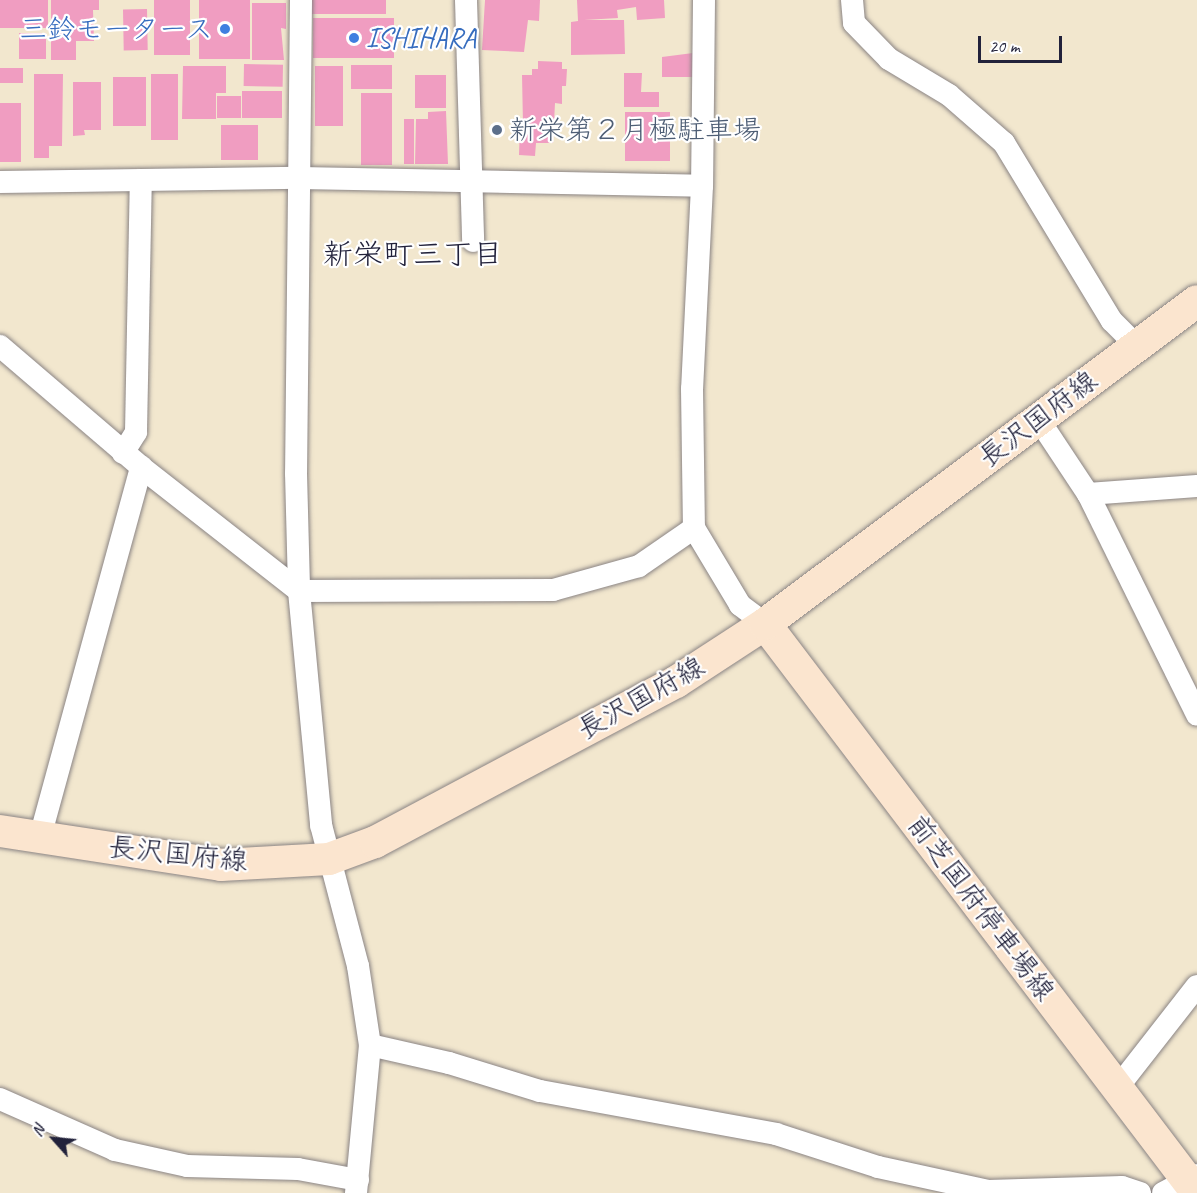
<!DOCTYPE html>
<meta charset="utf-8">
<style>
body{margin:0}
#map{position:relative;width:1197px;height:1193px;overflow:hidden;background:#f2e7ce;font-family:Caveat,"Klee One",sans-serif}
div>[style]{position:absolute}
.building>*{inset:0;background:#f09dc1;transform-origin:0 0}
.roads{filter:drop-shadow(0 0 2px #8a8484) drop-shadow(0 0 2px #8a8484)}
.minor>*{height:22px;margin:-11px;padding:0 11px;transform-origin:11px;border-radius:11px;background:#fff}
.secondary>*{height:32px;margin:-16px;padding:0 16px;transform-origin:16px;border-radius:16px;background:#fbe5cf}
.dots>*{width:16px;height:16px;translate:-50% -50%;box-sizing:border-box;border:3px solid #fff;border-radius:50%}
span{translate:-50% -50%;white-space:nowrap;text-align:center;line-height:1.15;-webkit-text-stroke:4.5px #fff;paint-order:stroke}
.shop-label{font-size:28px;color:#366cbe}
.right{translate:-100% -50%;text-align:right}
.left{translate:0 -50%;text-align:left}
.service-label{font-size:28px;color:#4e5e75}
.street-label{font-size:28px;color:#22223b}
.neighbourhood-label{font-size:30px;color:#22223b}
.north{position:absolute;left:24px;top:1109px;width:60px;height:60px;-webkit-text-stroke:4px #fff;paint-order:stroke;rotate:297deg;font-size:16px;font-weight:700;line-height:24px;text-align:center;color:#22223b}
.north::after{content:'';display:block;margin:auto;width:21px;height:27px;background:#22223b;clip-path:polygon(50% 0,100% 100%,50% 72%,0 100%)}
.scale{position:absolute;left:978px;top:36px;width:84px;height:27px;box-sizing:border-box;border:3px solid #22223b;border-top:0;padding-left:8px;font-size:18px;line-height:21px;white-space:nowrap;color:#22223b;-webkit-text-stroke:4px #fff;paint-order:stroke}
</style>
<div id="map">
<div class="building">
<i style="left:0;top:0;width:48px;height:28px"></i>
<i style="clip-path:polygon(51px 0,99px 0,99px 10px,93px 10px,94px 41px,76px 41px,76px 60px,51px 60px)"></i>
<i style="left:154px;top:0;width:36px;height:55px"></i>
<i style="left:199px;top:0;width:51px;height:59px"></i>
<i style="left:312px;top:0;width:74px;height:14px"></i>
<i style="clip-path:polygon(485px 0,540px 0,539px 21px,528px 20px,524px 52px,482px 50px)"></i>
<i style="clip-path:polygon(577px 0,664px 0,665px 18px,637px 20px,636px 7px,617px 10px,618px 18px,584px 20px,624px 20px,625px 54px,571px 55px,571px 22px,578px 21px)"></i>
<i style="clip-path:polygon(252px 3px,286px 3px,286px 29px,281px 28px,284px 60px,252px 60px)"></i>
<i style="left:147px;top:9px;width:41px;height:24px;rotate:89deg"></i>
<i style="left:313px;top:18px;width:81px;height:40px"></i>
<i style="left:19px;top:33px;width:27px;height:26px"></i>
<i style="clip-path:polygon(693px 53px,693px 77px,662px 77px,662px 57px)"></i>
<i style="clip-path:polygon(538px 61px,562px 62px,562px 69px,567px 69px,566px 86px,562px 86px,562px 104px,555px 103px,553px 143px,536px 143px,535px 156px,519px 155px,520px 124px,523px 125px,522px 75px,532px 75px,532px 69px,538px 69px)"></i>
<i style="left:244px;top:64px;width:39px;height:22px;rotate:1deg"></i>
<i style="left:392px;top:65px;width:24px;height:41px;rotate:90deg"></i>
<i style="clip-path:polygon(183px 66px,226px 66px,226px 93px,216px 93px,216px 119px,182px 119px)"></i>
<i style="left:315px;top:66px;width:28px;height:60px"></i>
<i style="left:0;top:68px;width:23px;height:15px"></i>
<i style="clip-path:polygon(624px 73px,642px 73px,641px 92px,659px 92px,659px 107px,624px 107px)"></i>
<i style="clip-path:polygon(34px 74px,63px 74px,62px 146px,49px 146px,49px 158px,34px 158px)"></i>
<i style="left:151px;top:74px;width:27px;height:66px"></i>
<i style="left:415px;top:75px;width:31px;height:33px"></i>
<i style="left:113px;top:77px;width:33px;height:49px"></i>
<i style="clip-path:polygon(73px 82px,101px 82px,101px 130px,84px 130px,85px 135px,73px 136px)"></i>
<i style="left:242px;top:91px;width:40px;height:27px"></i>
<i style="left:361px;top:93px;width:31px;height:72px"></i>
<i style="left:217px;top:96px;width:24px;height:22px"></i>
<i style="left:0;top:103px;width:21px;height:59px"></i>
<i style="clip-path:polygon(446px 111px,448px 164px,415px 164px,416px 119px,428px 119px,428px 112px)"></i>
<i style="left:625px;top:112px;width:45px;height:49px"></i>
<i style="left:414px;top:119px;width:45px;height:10px;rotate:90deg"></i>
<i style="left:221px;top:125px;width:37px;height:35px"></i>
</div>
<div class="roads">
<div class="minor">
<i style="left:301px;top:0;width:473px;rotate:90.6deg"></i>
<i style="left:296px;top:473px;width:118px;rotate:88.5deg"></i>
<i style="left:299px;top:591px;width:235px;rotate:84.6deg"></i>
<i style="left:321px;top:825px;width:146px;rotate:75.3deg"></i>
<i style="left:358px;top:966px;width:80px;rotate:81.4deg"></i>
<i style="left:370px;top:1045px;width:149px;rotate:95.4deg"></i>
<i style="left:466px;top:0;width:241px;rotate:88.3deg"></i>
<i style="left:704px;top:0;width:186px;rotate:90.6deg"></i>
<i style="left:702px;top:186px;width:203px;rotate:92.8deg"></i>
<i style="left:692px;top:389px;width:139px;rotate:89.2deg"></i>
<i style="left:694px;top:528px;width:90px;rotate:59.1deg"></i>
<i style="left:740px;top:605px;width:31px;rotate:37deg"></i>
<i style="left:852px;top:0;width:23px;rotate:85deg"></i>
<i style="left:854px;top:23px;width:50px;rotate:45.8deg"></i>
<i style="left:889px;top:59px;width:70px;rotate:31deg"></i>
<i style="left:949px;top:95px;width:73px;rotate:41.1deg"></i>
<i style="left:1004px;top:143px;width:208px;rotate:58.8deg"></i>
<i style="left:1112px;top:321px;width:35px;rotate:45deg"></i>
<i style="left:0;top:182px;width:300px;rotate:-0.8deg"></i>
<i style="left:300px;top:178px;width:402px;rotate:1.1deg"></i>
<i style="left:0;top:346px;width:186px;rotate:40.6deg"></i>
<i style="left:141px;top:467px;width:201px;rotate:38.1deg"></i>
<i style="left:299px;top:591px;width:254px;rotate:-0.2deg"></i>
<i style="left:553px;top:590px;width:89px;rotate:-15.6deg"></i>
<i style="left:639px;top:566px;width:67px;rotate:-34.6deg"></i>
<i style="left:1039px;top:420px;width:89px;rotate:56.5deg"></i>
<i style="left:1088px;top:494px;width:246px;rotate:63.7deg"></i>
<i style="left:123px;top:453px;width:25px;rotate:-58deg"></i>
<i style="left:136px;top:432px;width:252px;rotate:-88.9deg"></i>
<i style="left:1088px;top:494px;width:109px;rotate:-4.2deg"></i>
<i style="left:40px;top:837px;width:384px;rotate:-74.7deg"></i>
<i style="left:370px;top:1045px;width:81px;rotate:12.8deg"></i>
<i style="left:449px;top:1063px;width:95px;rotate:17.1deg"></i>
<i style="left:540px;top:1091px;width:240px;rotate:10.3deg"></i>
<i style="left:776px;top:1134px;width:107px;rotate:17.9deg"></i>
<i style="left:878px;top:1167px;width:113px;rotate:12.3deg"></i>
<i style="left:988px;top:1191px;width:134px;rotate:-1.7deg"></i>
<i style="left:1122px;top:1187px;width:19px;rotate:18deg"></i>
<i style="left:1118px;top:1087px;width:128px;rotate:-52deg"></i>
<i style="left:0;top:1099px;width:126px;rotate:23.9deg"></i>
<i style="left:115px;top:1150px;width:74px;rotate:12.5deg"></i>
<i style="left:187px;top:1166px;width:111px;rotate:1.5deg"></i>
<i style="left:298px;top:1169px;width:61px;rotate:10.4deg"></i>
<i style="left:1163px;top:1193px;width:38px;rotate:-28deg"></i>
</div>
<div class="secondary">
<i style="left:765px;top:624px;width:714px;rotate:52.79deg"></i>
<i style="left:0;top:831px;width:224px;rotate:8.7deg"></i>
<i style="left:221px;top:865px;width:108px;rotate:-3.2deg"></i>
<i style="left:329px;top:859px;width:49px;rotate:-20.3deg"></i>
<i style="left:375px;top:842px;width:341px;rotate:-28deg"></i>
<i style="left:676px;top:682px;width:106px;rotate:-33.1deg"></i>
<i style="left:765px;top:624px;width:539px;rotate:-36.78deg"></i>
</div>
</div>
<div class="dots">
<i style="left:225px;top:29px;background:#3f7fe0"></i>
<i style="left:354px;top:38px;background:#3f7fe0"></i>
<i style="left:497px;top:130px;background:#5c6f8a"></i>
</div>
<div class="shop-label">
<span class="right" style="left:213px;top:29px">三鈴モータース</span>
<span class="left" style="left:366px;top:38px">ISHIHARA</span>
</div>
<div class="service-label">
<span class="left" style="left:509px;top:130px">新栄第２月極駐車場</span>
</div>
<div class="street-label">
<span style="left:1038px;top:419px;rotate:-37deg">長沢国府線</span>
<span style="left:641px;top:698px;rotate:-29deg">長沢国府線</span>
<span style="left:178px;top:854px;rotate:6deg">長沢国府線</span>
<span style="left:981px;top:908px;rotate:53deg">前芝国府停車場線</span>
</div>
<div class="neighbourhood-label">
<span style="left:413px;top:254px">新栄町三丁目</span>
</div>
<div class="north">N</div>
<div class="scale">20 m</div>
</div>
